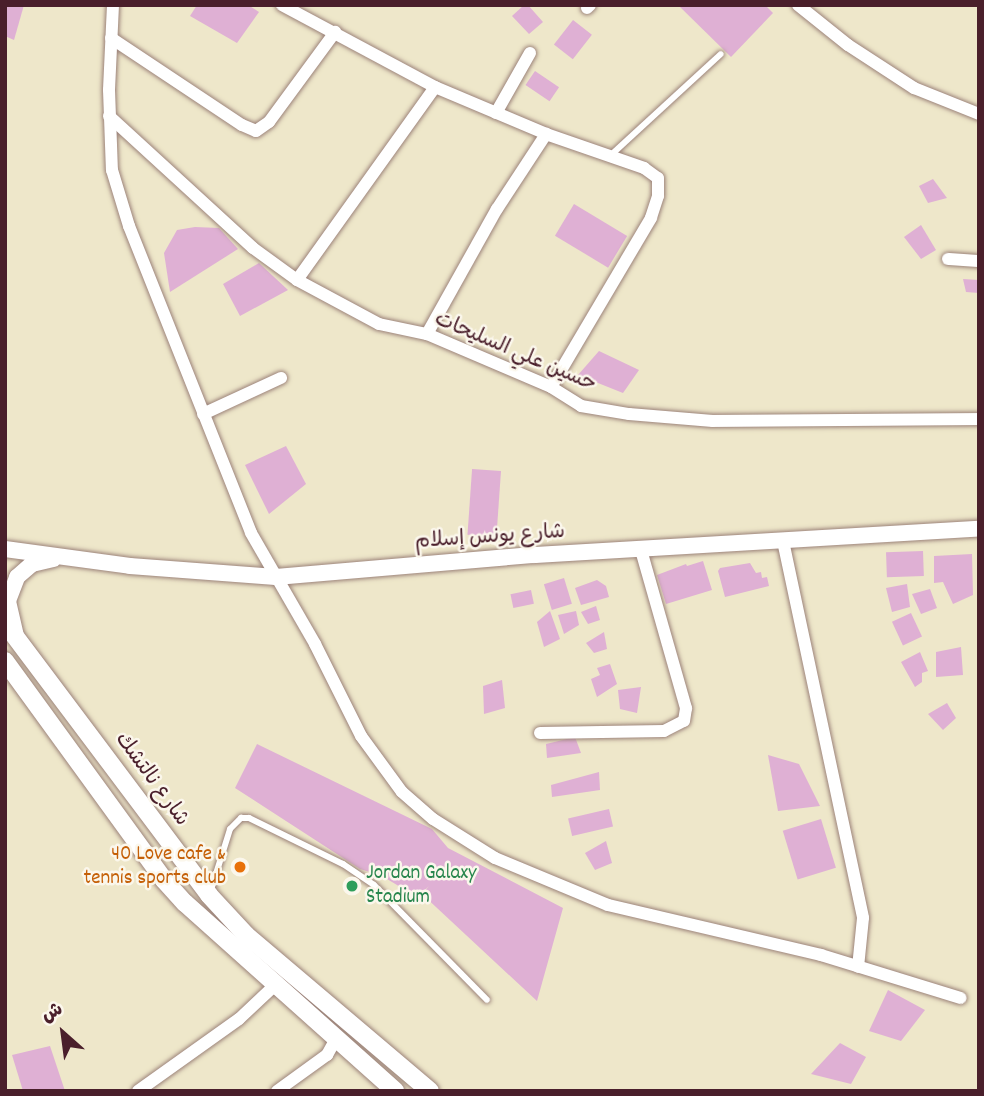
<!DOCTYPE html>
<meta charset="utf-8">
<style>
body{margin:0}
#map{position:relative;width:984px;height:1096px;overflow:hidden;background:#eee7ca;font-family:Dekko,"Playpen Sans Arabic",sans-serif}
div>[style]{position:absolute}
.building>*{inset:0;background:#dfb0d4;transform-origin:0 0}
.roads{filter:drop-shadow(0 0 2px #9c837a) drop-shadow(0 0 2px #9c837a)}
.service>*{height:6px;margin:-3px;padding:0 3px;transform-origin:3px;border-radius:3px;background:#fff}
.minor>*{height:12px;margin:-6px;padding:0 6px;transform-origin:6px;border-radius:6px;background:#fff}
.tertiary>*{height:16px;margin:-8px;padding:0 8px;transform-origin:8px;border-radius:8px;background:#fff}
.secondary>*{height:18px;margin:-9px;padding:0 9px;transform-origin:9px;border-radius:9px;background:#fff}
.dots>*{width:19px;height:19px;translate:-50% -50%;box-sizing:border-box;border:4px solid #fbf7ec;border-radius:50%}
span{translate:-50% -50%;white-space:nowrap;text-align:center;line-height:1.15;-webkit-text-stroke:5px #fbf7ec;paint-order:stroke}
.street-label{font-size:21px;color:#4a1f2b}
.food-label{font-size:21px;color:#c56008}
.right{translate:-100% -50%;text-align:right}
.leisure-label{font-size:21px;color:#27864d}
.left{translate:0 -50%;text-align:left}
.frame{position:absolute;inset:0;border:7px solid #4a1f2b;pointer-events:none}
.north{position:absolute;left:28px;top:998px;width:70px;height:70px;-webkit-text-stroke:5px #fbf7ec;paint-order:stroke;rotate:332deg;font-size:19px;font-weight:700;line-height:28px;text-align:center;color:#4a1f2b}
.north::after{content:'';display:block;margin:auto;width:24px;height:32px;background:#4a1f2b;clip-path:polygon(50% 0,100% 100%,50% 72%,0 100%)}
</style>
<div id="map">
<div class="building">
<i style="clip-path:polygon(5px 5px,24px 5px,14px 40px,5px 36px)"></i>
<i style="clip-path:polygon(197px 5px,248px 5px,259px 12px,237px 43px,190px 16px)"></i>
<i style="clip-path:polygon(524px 5px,528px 5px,543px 22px,529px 34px,512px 16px)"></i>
<i style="clip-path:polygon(678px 5px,765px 5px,773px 13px,731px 57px)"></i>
<i style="left:573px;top:20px;width:24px;height:31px;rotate:38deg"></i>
<i style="left:535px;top:71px;width:29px;height:17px;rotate:34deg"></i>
<i style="clip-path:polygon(933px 179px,947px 198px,928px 203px,919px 186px)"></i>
<i style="left:574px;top:204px;width:62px;height:37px;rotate:31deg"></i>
<i style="clip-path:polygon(921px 225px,936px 250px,921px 259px,904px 237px)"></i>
<i style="clip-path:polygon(195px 227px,219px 228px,238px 249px,170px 292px,164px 253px,177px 230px)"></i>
<i style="clip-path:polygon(259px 263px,288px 290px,240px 316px,223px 284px)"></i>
<i style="clip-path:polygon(963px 279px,979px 280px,979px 293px,966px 292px)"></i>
<i style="clip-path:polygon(599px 351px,639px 370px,623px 393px,578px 375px)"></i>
<i style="clip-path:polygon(286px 446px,306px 484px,269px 514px,245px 465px)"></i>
<i style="left:501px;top:471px;width:66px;height:29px;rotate:94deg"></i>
<i style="left:923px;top:551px;width:25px;height:37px;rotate:88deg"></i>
<i style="clip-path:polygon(972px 554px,973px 595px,953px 604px,943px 582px,934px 583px,934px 556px)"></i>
<i style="clip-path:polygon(703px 561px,712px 590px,666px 604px,657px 575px,686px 564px,687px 566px)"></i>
<i style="clip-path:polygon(750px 563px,756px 573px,761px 572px,762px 578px,767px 577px,769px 586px,725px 597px,718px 571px,720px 568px)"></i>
<i style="left:564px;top:578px;width:27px;height:21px;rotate:73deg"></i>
<i style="clip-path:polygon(597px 580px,606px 586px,609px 597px,581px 605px,575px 588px)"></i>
<i style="clip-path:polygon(907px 584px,910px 607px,892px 612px,886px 588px)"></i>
<i style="clip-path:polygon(930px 589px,937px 608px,921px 614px,912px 594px)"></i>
<i style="left:531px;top:590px;width:14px;height:21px;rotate:78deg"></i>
<i style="clip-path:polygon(596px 606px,600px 620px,588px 624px,581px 612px)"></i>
<i style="clip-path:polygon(550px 611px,560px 639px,544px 647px,537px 622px)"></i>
<i style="clip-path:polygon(576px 611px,579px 625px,564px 634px,558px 615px)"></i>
<i style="left:911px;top:613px;width:26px;height:21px;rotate:65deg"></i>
<i style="clip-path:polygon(604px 632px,607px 649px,594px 653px,586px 643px)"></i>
<i style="clip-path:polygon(961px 647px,963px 675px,936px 677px,936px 652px)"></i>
<i style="clip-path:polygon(920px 652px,928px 671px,922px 673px,922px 682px,915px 687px,901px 662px)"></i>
<i style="clip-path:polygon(610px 664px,617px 684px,597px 697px,591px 679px,600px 675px,597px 668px)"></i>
<i style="clip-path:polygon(502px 680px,505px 708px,484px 714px,483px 686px)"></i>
<i style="clip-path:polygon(641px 687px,637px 713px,620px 709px,618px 690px)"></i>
<i style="clip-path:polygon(947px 703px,956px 718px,943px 730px,928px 714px)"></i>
<i style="clip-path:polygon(575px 737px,581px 753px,547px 758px,546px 744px)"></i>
<i style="clip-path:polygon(257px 744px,432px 829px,448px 848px,563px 908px,537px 1001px,422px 894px,429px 886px,417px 897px,382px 876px,360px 869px,235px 788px)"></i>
<i style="clip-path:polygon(768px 755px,799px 764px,820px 806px,778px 811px)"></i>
<i style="clip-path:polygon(599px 772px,600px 790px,552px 797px,551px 785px)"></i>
<i style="left:609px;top:809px;width:18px;height:42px;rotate:77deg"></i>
<i style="left:821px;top:819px;width:51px;height:40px;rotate:73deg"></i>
<i style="clip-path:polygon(606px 841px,612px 863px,595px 870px,585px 853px)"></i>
<i style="clip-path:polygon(888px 990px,925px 1010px,901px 1041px,869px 1031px)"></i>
<i style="clip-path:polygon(840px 1043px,866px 1057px,851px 1084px,811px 1074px)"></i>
<i style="clip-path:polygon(50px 1046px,65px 1091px,23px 1091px,12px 1055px)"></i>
</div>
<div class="roads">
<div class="service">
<i style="left:611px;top:155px;width:149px;rotate:-42.6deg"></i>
<i style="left:210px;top:893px;width:67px;rotate:-72.6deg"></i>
<i style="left:230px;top:829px;width:16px;rotate:-45deg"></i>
<i style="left:241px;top:818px;width:8px"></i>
<i style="left:249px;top:818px;width:105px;rotate:26.1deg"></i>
<i style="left:343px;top:864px;width:37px;rotate:34deg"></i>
<i style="left:374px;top:885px;width:161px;rotate:45.5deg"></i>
</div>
<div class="minor">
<i style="left:113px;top:5px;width:85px;rotate:92.7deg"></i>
<i style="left:109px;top:90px;width:80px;rotate:87.9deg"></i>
<i style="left:112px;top:170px;width:59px;rotate:73.1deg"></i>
<i style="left:129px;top:226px;width:330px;rotate:68.3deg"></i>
<i style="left:251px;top:533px;width:128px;rotate:60deg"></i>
<i style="left:315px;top:644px;width:103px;rotate:63.4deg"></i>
<i style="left:361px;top:736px;width:69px;rotate:53.8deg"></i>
<i style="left:402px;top:792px;width:41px;rotate:41.1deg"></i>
<i style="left:433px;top:819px;width:73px;rotate:32.2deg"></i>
<i style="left:495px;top:858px;width:122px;rotate:22.6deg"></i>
<i style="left:608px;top:905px;width:219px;rotate:13.2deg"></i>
<i style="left:821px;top:955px;width:146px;rotate:17.1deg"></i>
<i style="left:282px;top:5px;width:174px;rotate:28.2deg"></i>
<i style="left:435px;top:87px;width:121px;rotate:22.9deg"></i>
<i style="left:546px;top:134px;width:104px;rotate:19.1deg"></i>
<i style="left:644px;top:168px;width:17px;rotate:36deg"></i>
<i style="left:658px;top:178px;width:18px;rotate:90deg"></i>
<i style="left:658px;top:196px;width:23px;rotate:108deg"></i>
<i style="left:651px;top:218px;width:196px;rotate:120.6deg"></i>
<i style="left:798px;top:5px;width:64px;rotate:38.7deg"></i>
<i style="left:848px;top:45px;width:79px;rotate:33.1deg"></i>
<i style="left:914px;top:88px;width:70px;rotate:21.8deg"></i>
<i style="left:587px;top:8px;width:4px;rotate:-45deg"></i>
<i style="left:111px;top:38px;width:157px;rotate:33.6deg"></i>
<i style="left:242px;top:125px;width:15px;rotate:23deg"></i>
<i style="left:256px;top:131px;width:16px;rotate:-35deg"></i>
<i style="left:269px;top:122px;width:112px;rotate:-53.7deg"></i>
<i style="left:496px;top:113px;width:69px;rotate:-60.5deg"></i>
<i style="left:109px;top:116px;width:195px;rotate:42.5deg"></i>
<i style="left:253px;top:248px;width:54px;rotate:36deg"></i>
<i style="left:297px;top:280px;width:93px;rotate:28.2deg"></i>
<i style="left:379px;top:324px;width:49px;rotate:11.8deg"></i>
<i style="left:427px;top:334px;width:135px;rotate:23.1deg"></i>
<i style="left:551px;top:387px;width:36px;rotate:32deg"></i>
<i style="left:581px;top:406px;width:49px;rotate:9.5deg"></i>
<i style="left:629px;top:414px;width:84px;rotate:4.8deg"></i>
<i style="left:713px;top:421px;width:266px;rotate:-0.4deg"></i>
<i style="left:948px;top:259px;width:31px;rotate:4deg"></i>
<i style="left:297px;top:280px;width:237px;rotate:-54.4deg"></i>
<i style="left:427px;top:334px;width:143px;rotate:-60.8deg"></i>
<i style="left:497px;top:209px;width:90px;rotate:-56.8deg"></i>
<i style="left:203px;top:414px;width:86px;rotate:-24.8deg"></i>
<i style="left:783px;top:541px;width:385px;rotate:78deg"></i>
<i style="left:863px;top:918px;width:49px;rotate:95.8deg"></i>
<i style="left:540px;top:733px;width:124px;rotate:-0.9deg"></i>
<i style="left:664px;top:731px;width:22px;rotate:-27deg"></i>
<i style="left:684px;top:721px;width:13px;rotate:-81deg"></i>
<i style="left:686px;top:708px;width:164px;rotate:-105.9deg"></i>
<i style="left:138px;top:1091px;width:124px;rotate:-35.5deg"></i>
<i style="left:239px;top:1019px;width:48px;rotate:-43.3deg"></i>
<i style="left:277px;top:1091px;width:62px;rotate:-35.8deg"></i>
<i style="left:327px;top:1055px;width:18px;rotate:-61deg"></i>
</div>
<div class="tertiary">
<i style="left:5px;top:549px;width:126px;rotate:7.7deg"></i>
<i style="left:130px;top:566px;width:146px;rotate:4.3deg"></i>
<i style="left:276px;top:577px;width:260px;rotate:-4.9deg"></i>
<i style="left:535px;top:555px;width:445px;rotate:-3.4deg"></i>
<i style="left:16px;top:636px;width:36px;rotate:-103deg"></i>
<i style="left:8px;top:601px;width:26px;rotate:-69deg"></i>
<i style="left:17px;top:577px;width:20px;rotate:-41deg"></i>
<i style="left:32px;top:564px;width:22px;rotate:-13deg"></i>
</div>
<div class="secondary">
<i style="left:5px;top:623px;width:340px;rotate:53.1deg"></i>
<i style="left:209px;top:895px;width:54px;rotate:47.2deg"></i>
<i style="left:246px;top:935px;width:241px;rotate:40.3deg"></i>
<i style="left:5px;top:661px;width:271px;rotate:54deg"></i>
<i style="left:164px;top:880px;width:31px;rotate:48deg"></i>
<i style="left:185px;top:903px;width:282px;rotate:41.8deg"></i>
</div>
</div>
<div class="dots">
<i style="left:240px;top:867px;background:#e8710a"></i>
<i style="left:352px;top:886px;background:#2e9e5b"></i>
</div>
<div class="street-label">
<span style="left:515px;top:353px;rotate:23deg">حسين علي السليحات</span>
<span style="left:490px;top:538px;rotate:-4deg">شارع يونس إسلام</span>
<span style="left:151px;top:780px;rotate:54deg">شارع نالتشك</span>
</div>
<div class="food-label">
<span class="right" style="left:226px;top:867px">40 Love cafe &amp;<br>tennis sports club</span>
</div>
<div class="leisure-label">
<span class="left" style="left:366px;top:886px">Jordan Galaxy<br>Stadium</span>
</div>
<div class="frame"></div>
<div class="north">ش</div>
</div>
